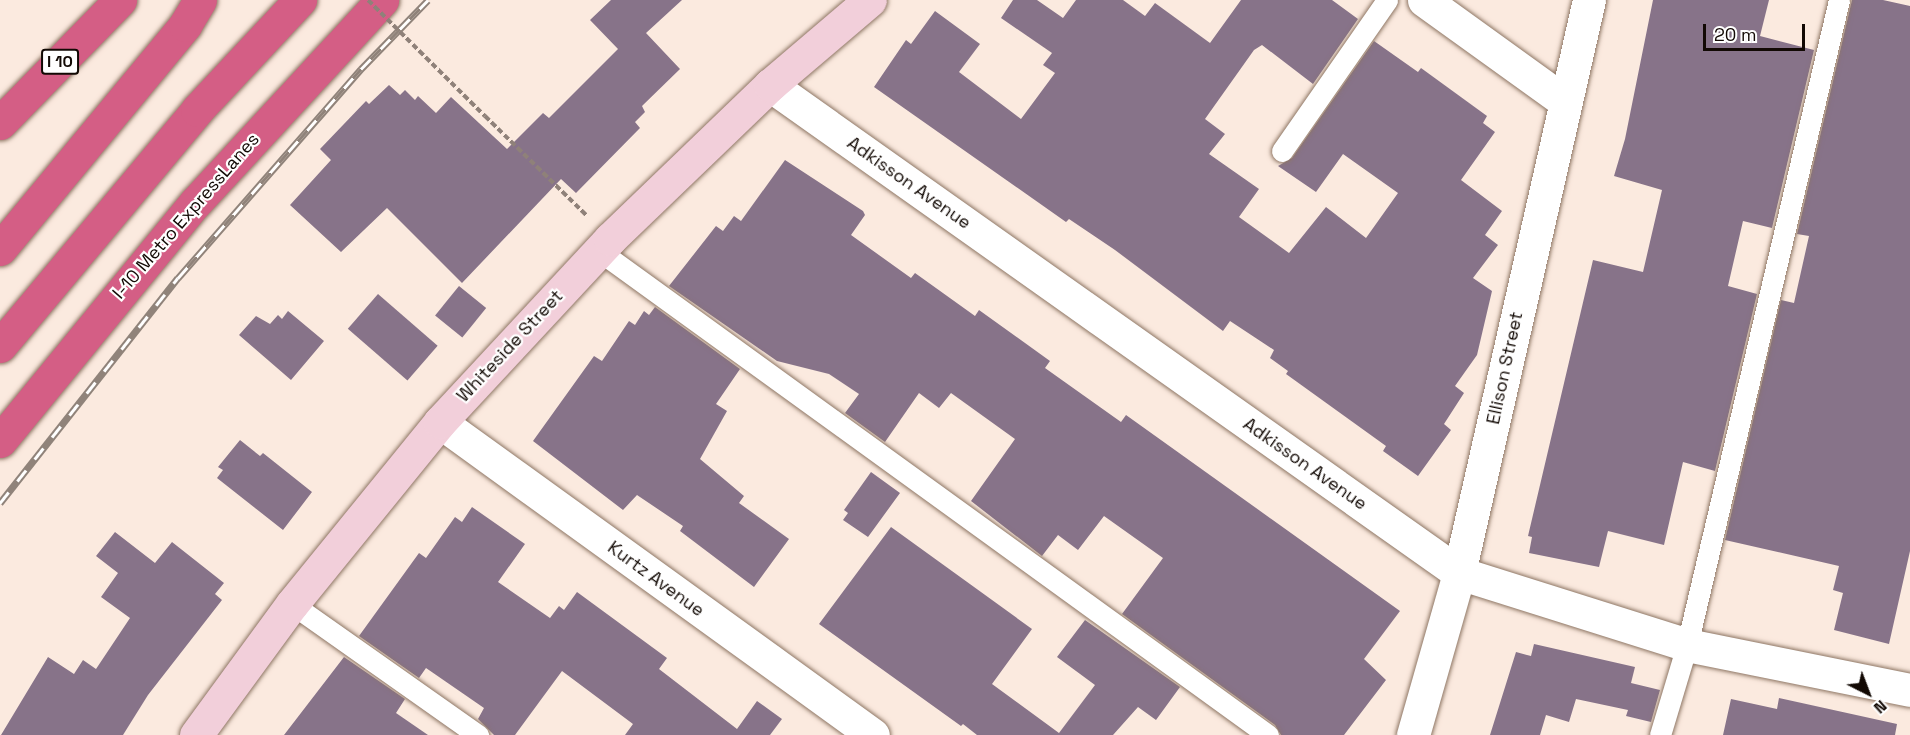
<!DOCTYPE html>
<style>
body{margin:0}
#map{position:relative;width:1910px;height:735px;overflow:hidden;background:#fbeadf;font-family:"Space Grotesk",sans-serif}
div>[style]{position:absolute}
.building>*{inset:0;background:#877389;transform-origin:0 0}
.path>*{height:4px;margin-top:-2px;transform-origin:0;background:repeating-linear-gradient(90deg,#8f8179 0 6px,transparent 0 9px)}
.roads{filter:drop-shadow(0 0 2px #8e7664) drop-shadow(0 0 2px #8e7664)}
.lane>*{height:21px;margin:-10.5px;padding:0 10.5px;transform-origin:10.5px;border-radius:10.5px;background:#fff}
.street>*{height:33px;margin:-16.5px;padding:0 16.5px;transform-origin:16.5px;border-radius:16.5px;background:#fff}
.secondary>*{height:33px;margin:-16.5px;padding:0 16.5px;transform-origin:16.5px;border-radius:16.5px;background:#f2cfda}
.highway>*{height:33px;margin:-16.5px;padding:0 16.5px;transform-origin:16.5px;border-radius:16.5px;background:#d45e85}
.rail>*{height:7px;margin-top:-3.5px;transform-origin:0;background:repeating-linear-gradient(90deg,#fff 0 14px,#90837a 0 28px);box-sizing:border-box;border-block:2px solid #90837a}
.path-bridge>*{height:4px;margin-top:-2px;transform-origin:0;background:repeating-linear-gradient(90deg,#8f8179 0 6px,transparent 0 9px)}
span{translate:-50% -50%;white-space:nowrap;text-align:center;line-height:1.15;-webkit-text-stroke:4.5px #fff;paint-order:stroke}
.shield-label span{padding:2px 4px;background:#fff;border:2px solid;border-radius:4px;-webkit-text-stroke-width:0}
.shield-label{font-size:16px;color:#120904;font-weight:700}
.street-label{font-size:18px;color:#120904}
.north{position:absolute;left:1838px;top:663px;width:60px;height:60px;-webkit-text-stroke:4px #fff;paint-order:stroke;rotate:138deg;font-size:16px;font-weight:700;line-height:24px;text-align:center;color:#120904}
.north::after{content:'';display:block;margin:auto;width:21px;height:27px;background:#120904;clip-path:polygon(50% 0,100% 100%,50% 72%,0 100%)}
.scale{position:absolute;left:1703px;top:24px;width:102px;height:27px;box-sizing:border-box;border:3px solid #120904;border-top:0;padding-left:8px;font-size:18px;line-height:21px;white-space:nowrap;color:#120904;-webkit-text-stroke:4px #fff;paint-order:stroke}
</style>
<div id="map">
<div class="building">
<i style="clip-path:polygon(611px 0,682px 0,646px 33px,680px 69px,642px 106px,645px 112px,635px 122px,640px 128px,576px 193px,561px 179px,462px 283px,387px 208px,341px 252px,290px 205px,331px 160px,320px 149px,366px 101px,369px 104px,389px 85px,400px 95px,405px 90px,415px 100px,418px 96px,436px 113px,451px 97px,507px 149px,543px 113px,549px 118px,618px 49px,590px 20px)"></i>
<i style="clip-path:polygon(1013px 0,1037px 0,1063px 18px,1076px 0,1123px 0,1145px 16px,1155px 3px,1210px 43px,1241px 0,1332px 0,1358px 19px,1313px 84px,1262px 45px,1254px 50px,1205px 119px,1225px 134px,1209px 154px,1259px 189px,1239px 217px,1289px 253px,1326px 207px,1366px 238px,1398px 193px,1343px 154px,1316px 192px,1278px 166px,1292px 158px,1374px 41px,1418px 72px,1421px 68px,1487px 116px,1483px 123px,1495px 132px,1461px 180px,1502px 211px,1485px 235px,1498px 245px,1473px 278px,1492px 291px,1477px 355px,1455px 386px,1464px 393px,1444px 424px,1451px 430px,1418px 476px,1383px 451px,1386px 446px,1286px 374px,1288px 371px,1270px 358px,1274px 350px,1230px 321px,1223px 331px,1115px 250px,1069px 219px,1066px 222px,874px 87px,906px 40px,911px 44px,935px 11px,980px 44px,959px 72px,1021px 119px,1055px 73px,1043px 65px,1052px 53px,1001px 18px)"></i>
<i style="clip-path:polygon(1653px 0,1769px 0,1760px 36px,1814px 50px,1772px 228px,1743px 221px,1728px 286px,1757px 294px,1715px 471px,1683px 462px,1664px 545px,1608px 531px,1599px 567px,1529px 553px,1532px 537px,1528px 536px,1593px 260px,1643px 272px,1662px 190px,1614px 176px,1625px 139px)"></i>
<i style="clip-path:polygon(1852px 0,1883px 0,1910px 6px,1910px 551px,1889px 644px,1834px 630px,1843px 593px,1833px 590px,1839px 566px,1725px 540px,1781px 300px,1794px 303px,1809px 236px,1797px 234px)"></i>
<i style="clip-path:polygon(785px 160px,863px 211px,865px 215px,851px 235px,911px 278px,915px 273px,975px 316px,979px 310px,1050px 361px,1045px 368px,1121px 422px,1126px 415px,1400px 611px,1364px 659px,1386px 680px,1344px 735px,1281px 735px,1275px 725px,1122px 614px,1163px 558px,1104px 516px,1078px 550px,1058px 535px,1042px 556px,971px 501px,1015px 439px,951px 393px,939px 408px,919px 393px,885px 442px,845px 413px,859px 394px,829px 374px,777px 361px,669px 286px,716px 226px,723px 231px,734px 216px,741px 221px)"></i>
<i style="left:459px;top:286px;width:35px;height:38px;rotate:39deg"></i>
<i style="left:378px;top:294px;width:79px;height:46px;rotate:41deg"></i>
<i style="clip-path:polygon(655px 307px,740px 369px,716px 404px,727px 411px,700px 459px,744px 496px,739px 503px,789px 539px,754px 587px,680px 531px,683px 526px,637px 495px,623px 510px,533px 441px,594px 356px,602px 361px,629px 321px,635px 325px,644px 311px,649px 315px)"></i>
<i style="clip-path:polygon(288px 311px,324px 341px,291px 380px,239px 335px,256px 316px,270px 324px,278px 315px,282px 319px)"></i>
<i style="clip-path:polygon(240px 440px,260px 456px,263px 453px,312px 492px,283px 530px,217px 478px,223px 470px,218px 467px)"></i>
<i style="clip-path:polygon(871px 472px,900px 493px,868px 537px,843px 520px,848px 513px,844px 510px)"></i>
<i style="clip-path:polygon(472px 507px,525px 544px,498px 582px,550px 618px,559px 606px,564px 610px,577px 592px,667px 658px,659px 669px,737px 729px,757px 701px,782px 719px,770px 735px,625px 735px,633px 724px,562px 671px,515px 735px,494px 735px,478px 719px,484px 708px,426px 668px,419px 678px,359px 636px,419px 553px,426px 558px,455px 517px,462px 522px)"></i>
<i style="clip-path:polygon(891px 527px,1032px 629px,992px 684px,1059px 733px,1095px 685px,1057px 657px,1085px 620px,1180px 687px,1156px 720px,1138px 707px,1113px 735px,977px 735px,963px 724px,961px 726px,819px 624px)"></i>
<i style="clip-path:polygon(115px 532px,155px 563px,172px 542px,224px 583px,215px 594px,222px 600px,148px 695px,123px 735px,1px 735px,48px 657px,74px 674px,83px 660px,96px 669px,130px 618px,101px 597px,118px 573px,96px 556px)"></i>
<i style="clip-path:polygon(1534px 644px,1635px 667px,1631px 683px,1660px 690px,1651px 722px,1626px 716px,1628px 710px,1576px 699px,1569px 722px,1546px 715px,1540px 735px,1490px 735px,1516px 652px,1531px 656px)"></i>
<i style="clip-path:polygon(344px 657px,405px 699px,396px 713px,428px 735px,284px 735px)"></i>
<i style="clip-path:polygon(1779px 698px,1897px 724px,1895px 735px,1723px 735px,1731px 699px,1777px 709px)"></i>
</div>
<div class="path">
<i style="left:485px;top:116px;width:143px;rotate:44.4deg"></i>
</div>
<div class="roads">
<div class="lane">
<i style="left:1282px;top:151px;width:184px;rotate:-55.2deg"></i>
<i style="left:598px;top:250px;width:827px;rotate:35.9deg"></i>
<i style="left:292px;top:604px;width:228px;rotate:35.2deg"></i>
<i style="left:1660px;top:735px;width:94px;rotate:-73.3deg"></i>
<i style="left:1687px;top:645px;width:663px;rotate:-76.74deg"></i>
</div>
<div class="street">
<i style="left:1424px;top:0;width:173px;rotate:35.8deg"></i>
<i style="left:770px;top:85px;width:844px;rotate:35.31deg"></i>
<i style="left:1459px;top:573px;width:239px;rotate:17.5deg"></i>
<i style="left:1687px;top:645px;width:227px;rotate:11.4deg"></i>
<i style="left:440px;top:422px;width:534px;rotate:35.86deg"></i>
<i style="left:1413px;top:735px;width:168px;rotate:-74.1deg"></i>
<i style="left:1459px;top:573px;width:588px;rotate:-77.22deg"></i>
</div>
<div class="secondary">
<i style="left:196px;top:735px;width:162px;rotate:-53.8deg"></i>
<i style="left:292px;top:604px;width:235px;rotate:-50.9deg"></i>
<i style="left:440px;top:422px;width:250px;rotate:-47.1deg"></i>
<i style="left:610px;top:239px;width:222px;rotate:-43.9deg"></i>
<i style="left:770px;top:85px;width:131px;rotate:-40.4deg"></i>
</div>
<div class="highway">
<i style="left:0;top:123px;width:172px;rotate:-45.7deg"></i>
<i style="left:0;top:249px;width:291px;rotate:-50.4deg"></i>
<i style="left:185px;top:25px;width:29px;rotate:-59deg"></i>
<i style="left:0;top:346px;width:307px;rotate:-50.1deg"></i>
<i style="left:197px;top:110px;width:151px;rotate:-46.9deg"></i>
<i style="left:0;top:441px;width:308px;rotate:-50.7deg"></i>
<i style="left:195px;top:203px;width:276px;rotate:-47.3deg"></i>
</div>
</div>
<div class="rail">
<i style="left:0;top:503px;width:287px;rotate:-51.7deg"></i>
<i style="left:178px;top:278px;width:278px;rotate:-48.8deg"></i>
<i style="left:361px;top:69px;width:96px;rotate:-45.8deg"></i>
</div>
<div class="path-bridge">
<i style="left:368px;top:0;width:165px;rotate:44.8deg"></i>
</div>
<div class="shield-label">
<span style="left:60px;top:62px">I 10</span>
</div>
<div class="street-label">
<span style="left:909px;top:183px;rotate:35deg">Adkisson Avenue</span>
<span style="left:186px;top:216px;rotate:-49deg">I-10 Metro ExpressLanes</span>
<span style="left:510px;top:346px;rotate:-47deg">Whiteside Street</span>
<span style="left:1505px;top:368px;rotate:-78deg">Ellison Street</span>
<span style="left:1305px;top:464px;rotate:35deg">Adkisson Avenue</span>
<span style="left:656px;top:579px;rotate:36deg">Kurtz Avenue</span>
</div>
<div class="north">N</div>
<div class="scale">20 m</div>
</div>
